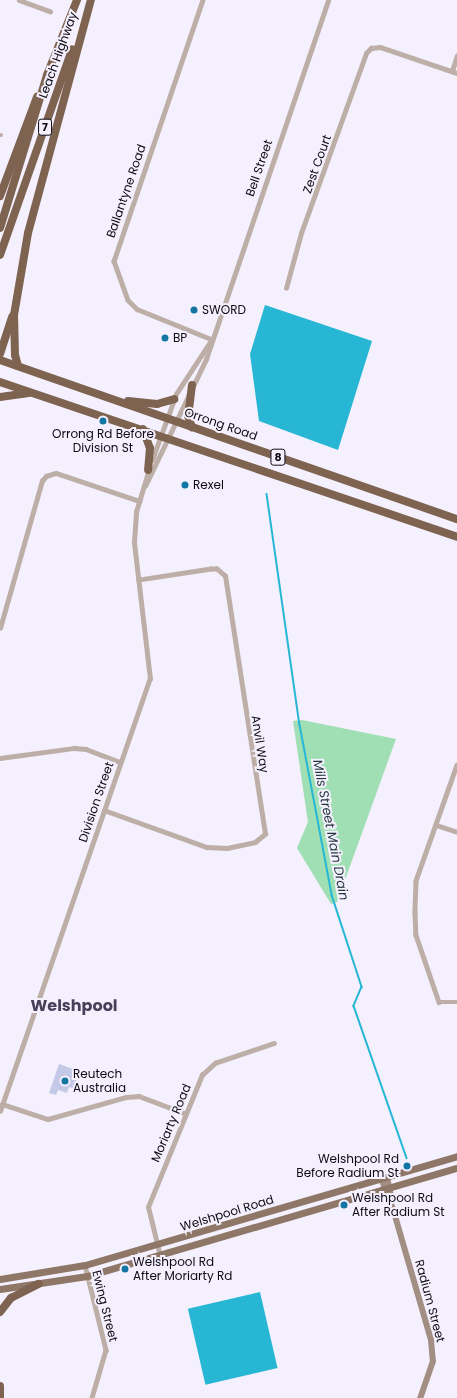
<!DOCTYPE html>
<style>
body{margin:0}
#map{position:relative;width:457px;height:1398px;overflow:hidden;background:#f4f0fd;font-family:Poppins,sans-serif}
div>[style]{position:absolute}
.green>*{inset:0;background:#9fdfb3}
.water>*{inset:0;background:#27b7d4;transform-origin:0 0}
.stream>*{height:1.5px;margin:-0.75px;padding:0 0.75px;transform-origin:0.75px;border-radius:0.75px;background:#27b7d4}
.building>*{inset:0;background:#c5c9e8}
.street>*{height:4.5px;margin:-2.25px;padding:0 2.25px;transform-origin:2.25px;border-radius:2.25px;background:#bdafa7}
.secondary>*{height:6px;margin:-3px;padding:0 3px;transform-origin:3px;border-radius:3px;background:#a28e82}
.primary>*{height:7px;margin:-3.5px;padding:0 3.5px;transform-origin:3.5px;border-radius:3.5px;background:#8f7768}
.highway>*{height:8px;margin:-4px;padding:0 4px;transform-origin:4px;border-radius:4px;background:#7e6351}
.dots>*{width:11px;height:11px;translate:-50% -50%;box-sizing:border-box;border:2px solid #f4f0fd;border-radius:50%}
span{translate:-50% -50%;white-space:nowrap;text-align:center;line-height:1.15;-webkit-text-stroke:4px #f4f0fd;paint-order:stroke}
.shield-label span{padding:1px 3px;background:#f4f0fd;border:1px solid;border-radius:3px;-webkit-text-stroke-width:0}
.shield-label{font-size:11px;color:#0e0b15;font-weight:700}
.street-label{font-size:12px;color:#0e0b15}
.poi-label{font-size:12px;color:#0e0b15}
.left{translate:0 -50%;text-align:left}
.right{translate:-100% -50%;text-align:right}
.water-label{font-size:13px;color:#1f353b;font-style:italic}
.district-label{font-size:16px;color:#483f59;font-weight:700}
</style>
<div id="map">
<div class="green">
<i style="clip-path:polygon(302px 720px,396px 739px,337px 902px,331px 904px,297px 848px,308px 822px,293px 721px)"></i>
</div>
<div class="water">
<i style="clip-path:polygon(265px 305px,372px 341px,338px 450px,259px 421px,250px 354px)"></i>
<i style="left:260px;top:1292px;width:78px;height:74px;rotate:77deg"></i>
</div>
<div class="stream">
<i style="left:267px;top:494px;width:233px;rotate:81.9deg"></i>
<i style="left:300px;top:725px;width:173px;rotate:79.3deg"></i>
<i style="left:332px;top:895px;width:97px;rotate:71.9deg"></i>
<i style="left:362px;top:987px;width:21px;rotate:113deg"></i>
<i style="left:354px;top:1006px;width:161px;rotate:70.8deg"></i>
</div>
<div class="building">
<i style="clip-path:polygon(59px 1064px,81px 1072px,75px 1089px,69px 1087px,67px 1093px,58px 1090px,56px 1095px,49px 1093px)"></i>
</div>
<div class="street">
<i style="left:19px;top:0;width:33px;rotate:20deg"></i>
<i style="left:203px;top:0;width:276px;rotate:108.8deg"></i>
<i style="left:114px;top:261px;width:41px;rotate:70.3deg"></i>
<i style="left:128px;top:300px;width:13px;rotate:45deg"></i>
<i style="left:137px;top:309px;width:80px;rotate:22.1deg"></i>
<i style="left:452px;top:71px;width:16px;rotate:-72deg"></i>
<i style="left:0;top:135px;width:1px"></i>
<i style="left:286px;top:288px;width:57px;rotate:-74.7deg"></i>
<i style="left:301px;top:233px;width:191px;rotate:-70.1deg"></i>
<i style="left:366px;top:53px;width:7px;rotate:-45deg"></i>
<i style="left:371px;top:48px;width:9px;rotate:-6deg"></i>
<i style="left:380px;top:47px;width:81px;rotate:18.7deg"></i>
<i style="left:152px;top:460px;width:70px;rotate:-70deg"></i>
<i style="left:176px;top:394px;width:62px;rotate:-56.8deg"></i>
<i style="left:145px;top:486px;width:141px;rotate:-64.3deg"></i>
<i style="left:206px;top:359px;width:379px;rotate:-71.2deg"></i>
<i style="left:0;top:628px;width:153px;rotate:-74.1deg"></i>
<i style="left:42px;top:481px;width:6px;rotate:-51deg"></i>
<i style="left:46px;top:476px;width:10px;rotate:-17deg"></i>
<i style="left:56px;top:473px;width:88px;rotate:18.6deg"></i>
<i style="left:0;top:758px;width:75px;rotate:-7.7deg"></i>
<i style="left:74px;top:748px;width:12px;rotate:5deg"></i>
<i style="left:86px;top:749px;width:36px;rotate:21deg"></i>
<i style="left:457px;top:765px;width:123px;rotate:109.5deg"></i>
<i style="left:416px;top:881px;width:31px;rotate:92deg"></i>
<i style="left:415px;top:912px;width:23px;rotate:88deg"></i>
<i style="left:416px;top:935px;width:71px;rotate:71.1deg"></i>
<i style="left:439px;top:1002px;width:18px"></i>
<i style="left:104px;top:810px;width:109px;rotate:19.8deg"></i>
<i style="left:207px;top:847px;width:20px;rotate:3deg"></i>
<i style="left:227px;top:848px;width:29px;rotate:-12deg"></i>
<i style="left:255px;top:842px;width:13px;rotate:-39deg"></i>
<i style="left:265px;top:834px;width:261px;rotate:-98.8deg"></i>
<i style="left:225px;top:576px;width:11px;rotate:-139deg"></i>
<i style="left:217px;top:569px;width:6px;rotate:180deg"></i>
<i style="left:211px;top:569px;width:73px;rotate:171.3deg"></i>
<i style="left:436px;top:825px;width:22px;rotate:18deg"></i>
<i style="left:2px;top:1104px;width:48px;rotate:18.1deg"></i>
<i style="left:48px;top:1119px;width:81px;rotate:-15.8deg"></i>
<i style="left:126px;top:1097px;width:13px;rotate:-4deg"></i>
<i style="left:139px;top:1096px;width:48px;rotate:20.7deg"></i>
<i style="left:0;top:1111px;width:457px;rotate:-70.9deg"></i>
<i style="left:150px;top:679px;width:138px;rotate:-96.7deg"></i>
<i style="left:134px;top:542px;width:30px;rotate:-86deg"></i>
<i style="left:136px;top:512px;width:45px;rotate:-73.2deg"></i>
<i style="left:160px;top:1256px;width:50px;rotate:-103.8deg"></i>
<i style="left:148px;top:1207px;width:143px;rotate:-67.8deg"></i>
<i style="left:202px;top:1075px;width:18px;rotate:-43deg"></i>
<i style="left:215px;top:1063px;width:62px;rotate:-18.7deg"></i>
<i style="left:85px;top:1265px;width:88px;rotate:76.1deg"></i>
<i style="left:106px;top:1350px;width:50px;rotate:106.3deg"></i>
</div>
<div class="secondary">
<i style="left:387px;top:1177px;width:25px;rotate:78deg"></i>
<i style="left:381px;top:1178px;width:33px;rotate:69deg"></i>
<i style="left:393px;top:1209px;width:136px;rotate:73.8deg"></i>
<i style="left:431px;top:1340px;width:21px;rotate:85deg"></i>
<i style="left:433px;top:1361px;width:39px;rotate:109deg"></i>
</div>
<div class="primary">
<i style="left:0;top:1279px;width:86px;rotate:-9.4deg"></i>
<i style="left:85px;top:1265px;width:388px;rotate:-16.3deg"></i>
<i style="left:0;top:1289px;width:88px;rotate:-8.5deg"></i>
<i style="left:87px;top:1276px;width:385px;rotate:-16.3deg"></i>
</div>
<div class="highway">
<i style="left:0;top:196px;width:106px;rotate:-69.5deg"></i>
<i style="left:0;top:228px;width:160px;rotate:-72.9deg"></i>
<i style="left:47px;top:75px;width:81px;rotate:-68.2deg"></i>
<i style="left:0;top:255px;width:218px;rotate:-70.7deg"></i>
<i style="left:0;top:354px;width:39px;rotate:-72deg"></i>
<i style="left:0;top:360px;width:484px;rotate:19.2deg"></i>
<i style="left:18px;top:366px;width:11px;rotate:-105deg"></i>
<i style="left:15px;top:355px;width:40px;rotate:-91.4deg"></i>
<i style="left:14px;top:315px;width:83px;rotate:-80.3deg"></i>
<i style="left:28px;top:233px;width:241px;rotate:-74.9deg"></i>
<i style="left:0;top:382px;width:483px;rotate:18.7deg"></i>
<i style="left:192px;top:385px;width:31px;rotate:97deg"></i>
<i style="left:188px;top:416px;width:12px;rotate:70deg"></i>
<i style="left:0;top:397px;width:29px;rotate:-8deg"></i>
<i style="left:128px;top:401px;width:29px;rotate:6deg"></i>
<i style="left:157px;top:404px;width:18px;rotate:-16deg"></i>
<i style="left:143px;top:429px;width:20px;rotate:70deg"></i>
<i style="left:150px;top:448px;width:22px;rotate:95deg"></i>
<i style="left:0;top:1312px;width:18px;rotate:-52deg"></i>
<i style="left:11px;top:1298px;width:31px;rotate:-27deg"></i>
<i style="left:0;top:1386px;width:12px;rotate:90deg"></i>
</div>
<div class="dots">
<i style="left:194px;top:310px;background:#1376a2"></i>
<i style="left:165px;top:338px;background:#1376a2"></i>
<i style="left:103px;top:421px;background:#1376a2"></i>
<i style="left:185px;top:485px;background:#1376a2"></i>
<i style="left:65px;top:1081px;background:#1376a2"></i>
<i style="left:407px;top:1166px;background:#1376a2"></i>
<i style="left:344px;top:1205px;background:#1376a2"></i>
<i style="left:125px;top:1269px;background:#1376a2"></i>
</div>
<div class="shield-label">
<span style="left:45px;top:127px">7</span>
<span style="left:278px;top:457px">8</span>
</div>
<div class="street-label">
<span style="left:58px;top:55px;rotate:-70deg">Leach Highway</span>
<span style="left:317px;top:164px;rotate:-70deg">Zest Court</span>
<span style="left:259px;top:168px;rotate:-71deg">Bell Street</span>
<span style="left:126px;top:191px;rotate:-71deg">Ballantyne Road</span>
<span style="left:221px;top:424px;rotate:19deg">Orrong Road</span>
<span style="left:260px;top:744px;rotate:81deg">Anvil Way</span>
<span style="left:96px;top:802px;rotate:-71deg">Division Street</span>
<span style="left:171px;top:1123px;rotate:-67deg">Moriarty Road</span>
<span style="left:227px;top:1213px;rotate:-17deg">Welshpool Road</span>
<span style="left:430px;top:1301px;rotate:75deg">Radium Street</span>
<span style="left:105px;top:1306px;rotate:76deg">Ewing Street</span>
</div>
<div class="poi-label">
<span class="left" style="left:202px;top:310px">SWORD</span>
<span class="left" style="left:173px;top:338px">BP</span>
<span style="left:103px;top:441px">Orrong Rd Before<br>Division St</span>
<span class="left" style="left:193px;top:485px">Rexel</span>
<span class="left" style="left:73px;top:1081px">Reutech<br>Australia</span>
<span class="right" style="left:399px;top:1166px">Welshpool Rd<br>Before Radium St</span>
<span class="left" style="left:352px;top:1205px">Welshpool Rd<br>After Radium St</span>
<span class="left" style="left:133px;top:1269px">Welshpool Rd<br>After Moriarty Rd</span>
</div>
<div class="water-label">
<span style="left:330px;top:830px;rotate:79deg">Mills Street Main Drain</span>
</div>
<div class="district-label">
<span style="left:74px;top:1006px">Welshpool</span>
</div>
</div>
